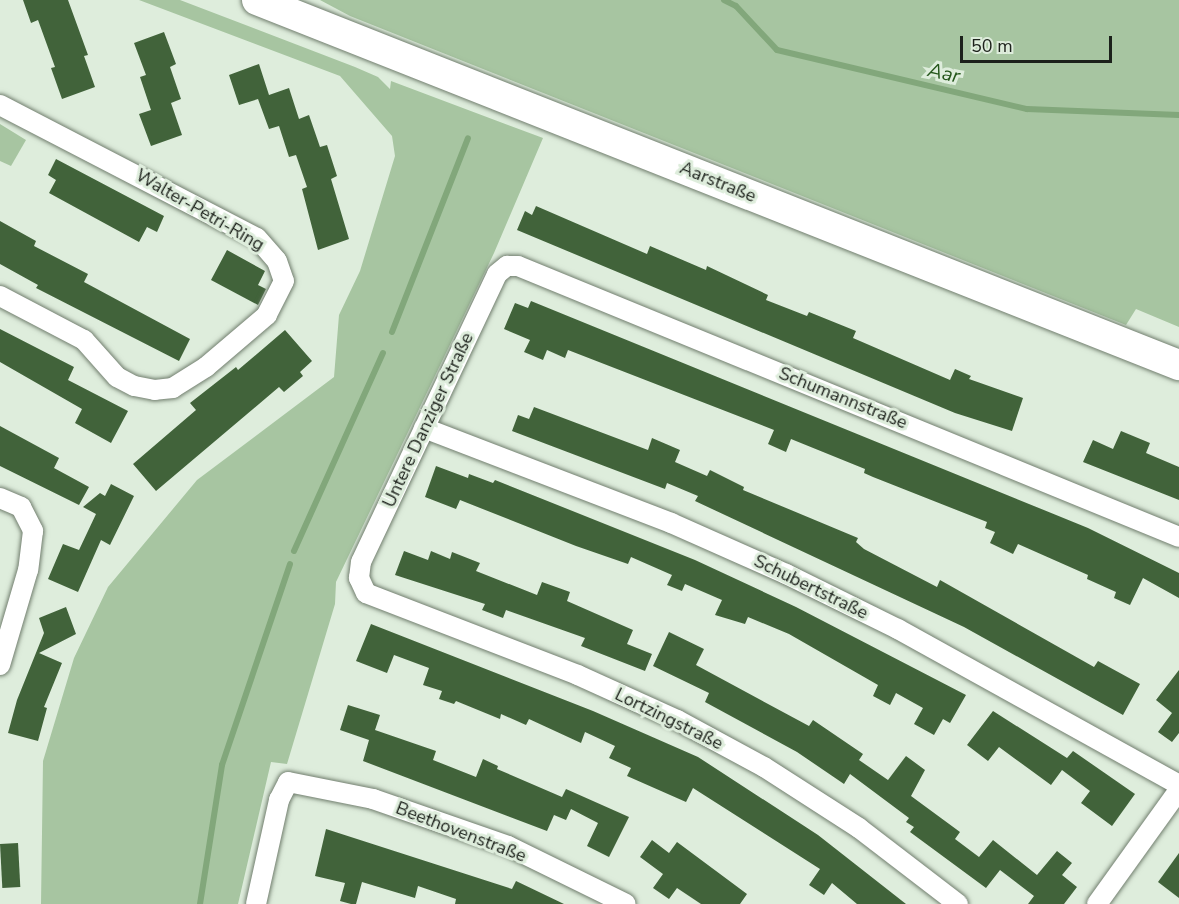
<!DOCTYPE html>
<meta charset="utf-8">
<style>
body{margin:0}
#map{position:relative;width:1179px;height:904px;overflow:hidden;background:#deeddc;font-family:"Nunito Sans",sans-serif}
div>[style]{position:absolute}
.green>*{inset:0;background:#a7c5a1}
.stream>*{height:6px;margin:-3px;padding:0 3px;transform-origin:3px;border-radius:3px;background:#82a77b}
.building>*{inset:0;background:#41633a;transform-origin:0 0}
.roads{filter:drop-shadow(0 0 2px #717e6e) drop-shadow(0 0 2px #717e6e)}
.street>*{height:20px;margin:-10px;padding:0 10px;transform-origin:10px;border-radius:10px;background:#fff}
.primary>*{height:30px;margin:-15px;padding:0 15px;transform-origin:15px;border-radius:15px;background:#fff}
span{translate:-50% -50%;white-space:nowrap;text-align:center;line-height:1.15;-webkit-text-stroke:6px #deeddc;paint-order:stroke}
.street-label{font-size:18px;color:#1c211b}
.water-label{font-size:20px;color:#25571b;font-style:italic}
.scale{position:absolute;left:960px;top:36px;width:152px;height:27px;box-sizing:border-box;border:3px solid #1c211b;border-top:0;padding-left:8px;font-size:18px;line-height:21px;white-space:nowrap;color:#1c211b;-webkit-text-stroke:4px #deeddc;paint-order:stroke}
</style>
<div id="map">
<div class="green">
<i style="clip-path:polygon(139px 0,180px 0,355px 67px,378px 77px,390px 89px,391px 81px,543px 138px,494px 253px,336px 582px,335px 604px,287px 764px,271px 762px,238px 904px,41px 904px,43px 761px,74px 658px,108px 587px,197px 480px,334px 377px,339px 315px,360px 271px,395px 156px,392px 136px,340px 76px)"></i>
<i style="clip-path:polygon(320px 0,1179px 0,1179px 327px,1136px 309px,1126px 325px,350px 16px)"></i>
<i style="clip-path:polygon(0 124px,26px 140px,11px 166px,0 161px)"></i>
</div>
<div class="stream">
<i style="left:724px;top:0;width:13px;rotate:27deg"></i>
<i style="left:736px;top:6px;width:60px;rotate:47deg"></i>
<i style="left:777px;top:50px;width:257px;rotate:13.3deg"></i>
<i style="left:1027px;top:109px;width:152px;rotate:2.3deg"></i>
<i style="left:392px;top:332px;width:208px;rotate:-68.6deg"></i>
<i style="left:294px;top:551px;width:217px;rotate:-65.8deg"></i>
<i style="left:200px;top:904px;width:141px;rotate:-81deg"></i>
<i style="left:222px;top:765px;width:212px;rotate:-71.3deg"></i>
</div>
<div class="building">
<i style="clip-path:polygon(23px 0,68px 0,88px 55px,84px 56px,95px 87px,62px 99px,51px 68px,55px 67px,38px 20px,31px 23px)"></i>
<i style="clip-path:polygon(164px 32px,176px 64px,170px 67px,181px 99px,171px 103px,182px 135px,151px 146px,139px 114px,151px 110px,140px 77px,146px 75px,134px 43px)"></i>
<i style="clip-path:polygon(259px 64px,269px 95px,289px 88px,299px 119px,309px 115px,320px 147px,327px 145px,337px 176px,331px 179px,349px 239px,318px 250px,302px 189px,307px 187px,296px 155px,289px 157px,279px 126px,269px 129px,258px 99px,239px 105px,229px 75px)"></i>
<i style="clip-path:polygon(56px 159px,164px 216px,157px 232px,147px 227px,139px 242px,49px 193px,56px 180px,48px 175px)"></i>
<i style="clip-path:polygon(536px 206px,647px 254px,650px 246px,706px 270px,707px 266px,768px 295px,766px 300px,807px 316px,809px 312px,856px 331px,853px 338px,950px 380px,955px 369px,971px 376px,969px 379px,1023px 398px,1012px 431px,955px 413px,517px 230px,525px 211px,532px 215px)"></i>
<i style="clip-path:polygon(0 221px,36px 241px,34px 246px,88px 274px,84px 282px,190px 339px,179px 361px,36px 288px,38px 285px,0 264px)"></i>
<i style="clip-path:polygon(227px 250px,265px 271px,258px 285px,266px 289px,258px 305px,211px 280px)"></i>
<i style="clip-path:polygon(531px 301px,1088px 528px,1179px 573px,1179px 598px,1143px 578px,1130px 605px,1114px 598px,1116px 592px,1087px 579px,1088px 575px,1018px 544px,1013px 554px,990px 543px,995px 532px,985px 528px,987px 522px,873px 477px,864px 473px,865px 469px,791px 439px,786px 452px,768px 444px,774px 430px,568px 350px,565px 358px,547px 350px,543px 360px,524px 352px,530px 340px,504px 329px,515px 303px,528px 308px)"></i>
<i style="clip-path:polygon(0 329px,74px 367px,68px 380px,128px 411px,111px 443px,75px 423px,82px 409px,0 362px)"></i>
<i style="clip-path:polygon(285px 330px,312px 361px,300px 372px,303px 376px,284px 392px,279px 387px,156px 491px,133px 464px,196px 410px,190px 403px,236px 367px,238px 370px)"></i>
<i style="clip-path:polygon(534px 407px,648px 450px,652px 438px,680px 450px,675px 462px,707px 476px,710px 470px,744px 487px,743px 490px,858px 538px,856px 542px,864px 549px,937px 587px,940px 580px,1094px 667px,1098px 661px,1140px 684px,1123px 715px,964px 627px,695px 501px,698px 496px,667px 483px,665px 489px,512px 431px,518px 415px,529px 419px)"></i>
<i style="clip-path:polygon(0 426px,59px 458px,54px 468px,89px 487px,79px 505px,0 466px)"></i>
<i style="clip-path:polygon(1121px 431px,1150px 443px,1146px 453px,1179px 467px,1179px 500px,1083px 462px,1093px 440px,1113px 449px)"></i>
<i style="clip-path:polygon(436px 466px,468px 478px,469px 474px,493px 483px,495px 480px,695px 560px,796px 607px,966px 695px,950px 723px,943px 719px,934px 735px,914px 724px,923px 708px,896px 693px,890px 705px,873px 696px,878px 685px,789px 634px,748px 617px,745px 624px,715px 615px,722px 600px,685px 584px,682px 591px,667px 585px,672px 575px,631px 557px,628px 564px,576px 546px,460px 500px,456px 509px,425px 497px)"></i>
<i style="clip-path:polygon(111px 484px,134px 496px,110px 545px,101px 540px,78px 592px,48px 579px,63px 544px,79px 550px,96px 514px,83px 507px,100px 493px,105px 496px)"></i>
<i style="clip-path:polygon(404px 551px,428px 560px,431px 551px,450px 559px,452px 552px,480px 563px,476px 571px,537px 595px,542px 582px,570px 592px,567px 601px,633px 630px,627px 644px,652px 654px,645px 671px,581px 646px,585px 638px,506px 610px,503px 618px,482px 610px,485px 604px,395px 575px)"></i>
<i style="clip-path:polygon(66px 607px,76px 634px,39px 653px,62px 663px,44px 707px,47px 708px,38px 741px,8px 733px,17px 700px,44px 633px,39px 618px)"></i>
<i style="clip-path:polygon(371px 624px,593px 711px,698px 757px,818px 835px,906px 904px,857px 904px,832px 883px,824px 895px,809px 885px,820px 869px,693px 788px,686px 802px,627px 776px,631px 768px,609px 758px,615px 746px,585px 732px,581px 743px,529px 719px,526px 725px,501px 714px,500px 719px,456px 701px,454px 704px,439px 699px,442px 691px,423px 685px,429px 668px,394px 655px,387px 673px,356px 661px)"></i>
<i style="clip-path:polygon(669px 632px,704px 649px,696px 665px,809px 726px,813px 720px,863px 754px,859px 760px,888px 780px,906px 756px,925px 770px,911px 796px,960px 832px,955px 839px,979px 857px,993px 840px,1037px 875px,1057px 851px,1072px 863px,1062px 875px,1077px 887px,1064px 904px,1028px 904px,1034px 896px,1000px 870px,986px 888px,910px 832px,914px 827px,906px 822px,909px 818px,850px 774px,844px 784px,797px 752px,705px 702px,709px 693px,653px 666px)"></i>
<i style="clip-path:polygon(1179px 670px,1179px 733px,1172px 742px,1158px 732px,1172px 713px,1156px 700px)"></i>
<i style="clip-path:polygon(348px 705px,380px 715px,375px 730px,436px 751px,433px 760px,476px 777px,483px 759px,498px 766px,497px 769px,562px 797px,566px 789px,629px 817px,609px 857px,587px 846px,598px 823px,571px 809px,566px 820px,554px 815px,547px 831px,363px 761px,369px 740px,340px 730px)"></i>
<i style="clip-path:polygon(993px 711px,1067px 758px,1073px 751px,1135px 794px,1112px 826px,1081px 803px,1090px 791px,1062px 770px,1051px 785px,999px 747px,988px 761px,967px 745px)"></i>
<i style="clip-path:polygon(326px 829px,512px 889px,516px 881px,564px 904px,455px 904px,456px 899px,418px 886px,415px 898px,362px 882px,356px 904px,351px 904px,340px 901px,345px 883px,315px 876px)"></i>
<i style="clip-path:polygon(652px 840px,669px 853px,677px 842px,747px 894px,740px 904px,701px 904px,677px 888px,669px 899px,653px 888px,663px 874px,640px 857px)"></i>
<i style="left:18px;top:843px;width:44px;height:18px;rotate:87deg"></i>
<i style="clip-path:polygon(1179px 853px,1179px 898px,1158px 882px)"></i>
</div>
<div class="roads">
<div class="street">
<i style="left:0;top:105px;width:289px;rotate:27.4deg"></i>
<i style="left:257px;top:238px;width:30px;rotate:49deg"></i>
<i style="left:277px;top:261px;width:21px;rotate:71deg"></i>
<i style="left:284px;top:281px;width:38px;rotate:117deg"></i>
<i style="left:267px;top:315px;width:80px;rotate:139.6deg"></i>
<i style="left:206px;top:367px;width:39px;rotate:148deg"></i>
<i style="left:173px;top:388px;width:18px;rotate:174deg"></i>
<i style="left:155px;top:390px;width:21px;rotate:-169deg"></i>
<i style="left:134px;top:386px;width:19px;rotate:-152deg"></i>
<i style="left:117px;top:377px;width:50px;rotate:-131.7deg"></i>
<i style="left:84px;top:340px;width:95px;rotate:-152.4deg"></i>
<i style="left:424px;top:428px;width:265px;rotate:21deg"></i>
<i style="left:671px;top:523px;width:126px;rotate:23.9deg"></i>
<i style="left:786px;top:574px;width:125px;rotate:26.2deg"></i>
<i style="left:898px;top:629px;width:321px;rotate:29deg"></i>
<i style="left:0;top:498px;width:23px;rotate:23deg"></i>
<i style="left:21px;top:507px;width:27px;rotate:63deg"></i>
<i style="left:33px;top:531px;width:39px;rotate:97deg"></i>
<i style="left:28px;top:570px;width:99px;rotate:106.4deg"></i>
<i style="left:256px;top:904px;width:107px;rotate:-77.5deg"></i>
<i style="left:279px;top:800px;width:20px;rotate:-63deg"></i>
<i style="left:288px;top:782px;width:87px;rotate:11.3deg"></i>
<i style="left:373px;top:799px;width:143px;rotate:19.2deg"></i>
<i style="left:508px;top:846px;width:131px;rotate:26.2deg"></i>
<i style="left:958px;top:904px;width:125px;rotate:-142.5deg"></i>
<i style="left:859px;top:828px;width:113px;rotate:-147.3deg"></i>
<i style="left:764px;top:767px;width:99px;rotate:-151.6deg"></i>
<i style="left:677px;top:720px;width:109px;rotate:-155.6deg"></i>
<i style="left:578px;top:675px;width:227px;rotate:-158.9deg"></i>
<i style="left:366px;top:593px;width:17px;rotate:-115deg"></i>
<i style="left:359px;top:578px;width:16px;rotate:-83deg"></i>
<i style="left:361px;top:562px;width:318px;rotate:-64.7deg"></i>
<i style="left:497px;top:274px;width:13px;rotate:-39deg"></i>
<i style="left:507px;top:266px;width:11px"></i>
<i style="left:518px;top:266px;width:714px;rotate:22.29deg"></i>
<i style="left:1097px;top:904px;width:140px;rotate:-54.3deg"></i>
</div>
<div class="primary">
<i style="left:257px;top:0;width:992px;rotate:21.6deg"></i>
</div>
</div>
<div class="street-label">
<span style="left:718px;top:182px;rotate:22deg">Aarstraße</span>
<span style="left:200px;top:210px;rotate:30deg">Walter-Petri-Ring</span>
<span style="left:843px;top:398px;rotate:22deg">Schumannstraße</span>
<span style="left:428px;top:420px;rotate:-65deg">Untere Danziger Straße</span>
<span style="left:811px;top:587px;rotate:26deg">Schubertstraße</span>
<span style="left:669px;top:719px;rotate:26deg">Lortzingstraße</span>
<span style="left:461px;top:832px;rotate:21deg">Beethovenstraße</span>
</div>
<div class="water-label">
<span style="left:944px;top:73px;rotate:13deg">Aar</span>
</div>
<div class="scale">50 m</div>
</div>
